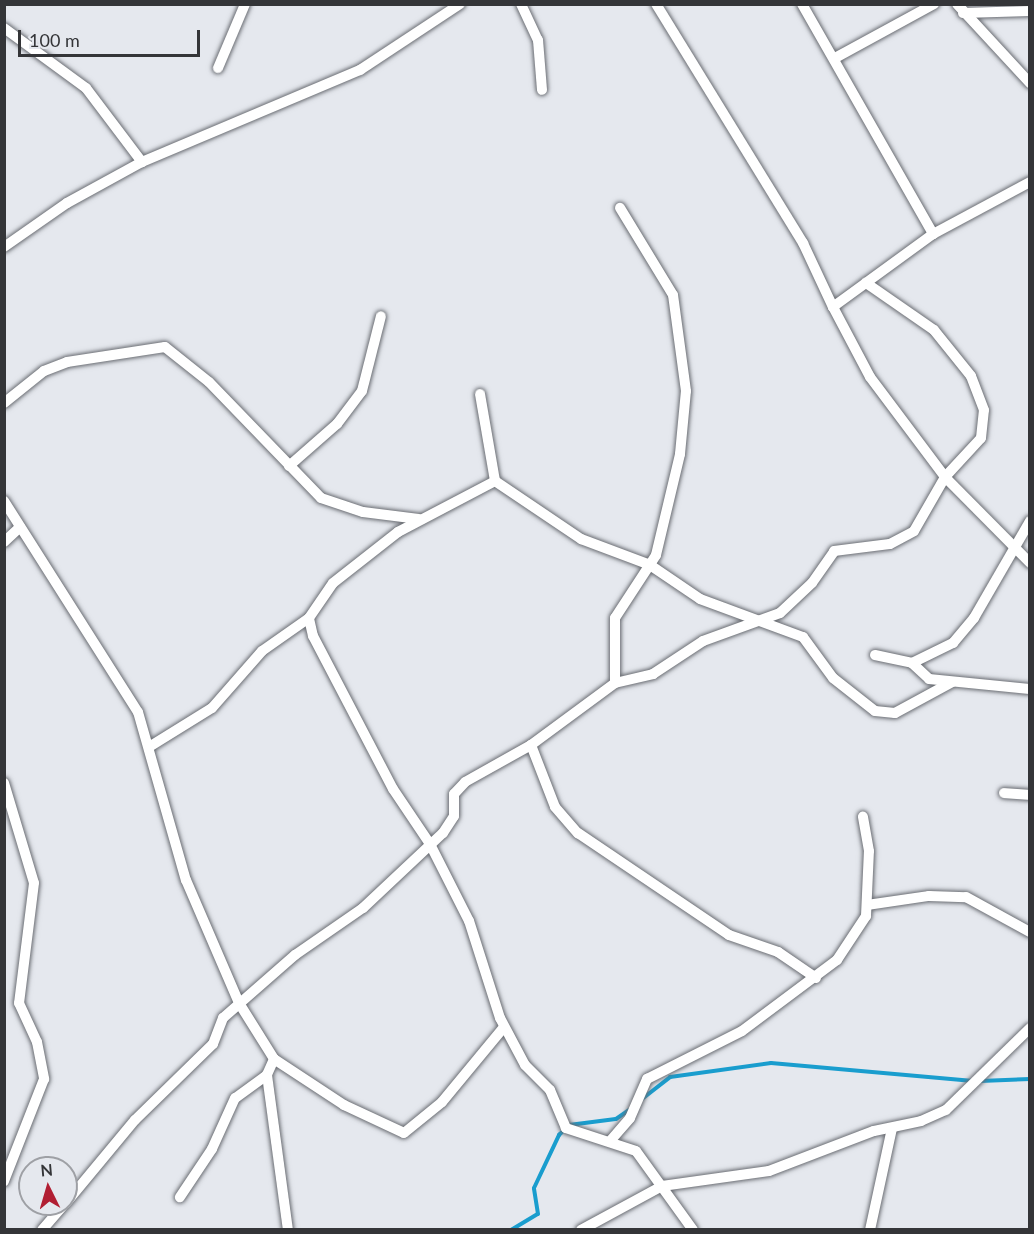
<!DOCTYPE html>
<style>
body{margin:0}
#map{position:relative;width:1034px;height:1234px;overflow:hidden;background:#e5e8ee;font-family:Lato,sans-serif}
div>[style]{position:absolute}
.stream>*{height:4px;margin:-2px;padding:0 2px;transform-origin:2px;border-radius:2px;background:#199dce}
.roads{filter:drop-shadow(0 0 2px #6a6d73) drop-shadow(0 0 2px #6a6d73)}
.minor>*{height:10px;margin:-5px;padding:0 5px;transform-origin:5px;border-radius:5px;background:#fff}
span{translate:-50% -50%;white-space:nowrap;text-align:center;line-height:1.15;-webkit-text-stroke:4.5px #e5e8ee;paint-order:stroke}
.frame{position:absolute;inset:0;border:6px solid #343538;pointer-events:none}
.north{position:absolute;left:18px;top:1156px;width:60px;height:60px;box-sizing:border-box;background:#e5e8ee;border:2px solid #9ea0a5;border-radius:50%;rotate:355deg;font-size:16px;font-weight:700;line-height:24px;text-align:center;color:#343538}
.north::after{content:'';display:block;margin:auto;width:21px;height:27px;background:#b11e32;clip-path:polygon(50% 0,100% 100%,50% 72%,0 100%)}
.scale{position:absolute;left:18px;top:30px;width:182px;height:27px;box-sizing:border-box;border:3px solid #343538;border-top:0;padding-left:8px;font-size:18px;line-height:21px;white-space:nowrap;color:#343538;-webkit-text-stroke:4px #e5e8ee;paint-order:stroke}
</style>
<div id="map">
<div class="stream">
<i style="left:980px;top:1081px;width:50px;rotate:-2.3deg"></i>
<i style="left:642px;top:1099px;width:36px;rotate:-38deg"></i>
<i style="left:670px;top:1077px;width:102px;rotate:-7.9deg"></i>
<i style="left:771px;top:1063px;width:203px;rotate:5.1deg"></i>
<i style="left:511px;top:1230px;width:31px;rotate:-31deg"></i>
<i style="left:538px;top:1214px;width:26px;rotate:-99deg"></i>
<i style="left:534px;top:1188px;width:59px;rotate:-64.7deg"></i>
<i style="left:559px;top:1135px;width:14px;rotate:-45deg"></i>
<i style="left:569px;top:1125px;width:47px;rotate:-7.3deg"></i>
<i style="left:616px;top:1119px;width:16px;rotate:-35deg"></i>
</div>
<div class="roads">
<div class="minor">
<i style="left:521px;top:4px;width:40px;rotate:65deg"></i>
<i style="left:538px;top:40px;width:50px;rotate:85.4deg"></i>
<i style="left:656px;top:4px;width:281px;rotate:58.4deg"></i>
<i style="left:803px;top:243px;width:71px;rotate:64.9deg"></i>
<i style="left:802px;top:4px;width:265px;rotate:60.3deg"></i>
<i style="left:957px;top:4px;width:108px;rotate:47.3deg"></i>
<i style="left:963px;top:13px;width:67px;rotate:-1.7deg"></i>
<i style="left:4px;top:28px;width:102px;rotate:36.2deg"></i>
<i style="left:86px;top:88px;width:93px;rotate:52.9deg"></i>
<i style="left:835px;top:58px;width:113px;rotate:-28.6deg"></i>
<i style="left:218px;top:68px;width:69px;rotate:-67.1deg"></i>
<i style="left:1030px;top:182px;width:110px;rotate:151.8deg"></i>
<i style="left:933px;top:234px;width:124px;rotate:143.9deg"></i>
<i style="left:833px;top:307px;width:79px;rotate:62.1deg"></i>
<i style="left:870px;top:377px;width:125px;rotate:53.1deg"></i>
<i style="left:945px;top:477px;width:121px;rotate:45.3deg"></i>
<i style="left:4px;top:247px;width:77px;rotate:-34.9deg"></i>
<i style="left:67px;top:203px;width:85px;rotate:-28.7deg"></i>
<i style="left:142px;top:162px;width:237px;rotate:-22.9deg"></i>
<i style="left:360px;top:70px;width:120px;rotate:-33.4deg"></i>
<i style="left:480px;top:394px;width:88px;rotate:80.2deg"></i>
<i style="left:4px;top:403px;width:51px;rotate:-38.7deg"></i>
<i style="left:44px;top:371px;width:25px;rotate:-21deg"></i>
<i style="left:67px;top:362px;width:99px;rotate:-8.7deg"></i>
<i style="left:165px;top:347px;width:56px;rotate:38.5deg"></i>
<i style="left:209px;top:382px;width:161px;rotate:46deg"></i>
<i style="left:321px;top:498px;width:44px;rotate:18.4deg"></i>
<i style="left:363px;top:512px;width:56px;rotate:7.1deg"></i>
<i style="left:289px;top:466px;width:64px;rotate:-41.2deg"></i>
<i style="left:337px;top:424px;width:41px;rotate:-52.9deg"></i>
<i style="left:362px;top:391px;width:77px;rotate:-75.8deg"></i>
<i style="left:4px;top:501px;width:250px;rotate:57.6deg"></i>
<i style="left:138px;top:712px;width:175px;rotate:74.1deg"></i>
<i style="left:186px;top:880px;width:134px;rotate:66.7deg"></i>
<i style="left:239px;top:1003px;width:66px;rotate:58deg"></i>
<i style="left:274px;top:1059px;width:17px;rotate:114deg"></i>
<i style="left:267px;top:1075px;width:39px;rotate:144deg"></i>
<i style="left:235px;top:1098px;width:56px;rotate:114.3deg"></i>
<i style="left:212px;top:1149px;width:58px;rotate:123.7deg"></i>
<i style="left:4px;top:542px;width:22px;rotate:-43deg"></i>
<i style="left:875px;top:655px;width:38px;rotate:12deg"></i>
<i style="left:912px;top:663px;width:46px;rotate:-26deg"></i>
<i style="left:953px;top:643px;width:33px;rotate:-50deg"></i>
<i style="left:974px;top:618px;width:112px;rotate:-60deg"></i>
<i style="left:912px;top:663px;width:23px;rotate:43deg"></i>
<i style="left:929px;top:679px;width:101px;rotate:5.7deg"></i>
<i style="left:615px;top:683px;width:65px;rotate:-90deg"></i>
<i style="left:615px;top:618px;width:75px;rotate:-56.9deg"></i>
<i style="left:656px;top:555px;width:104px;rotate:-76.6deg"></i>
<i style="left:680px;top:454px;width:63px;rotate:-84.6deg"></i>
<i style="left:686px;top:391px;width:97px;rotate:-97.7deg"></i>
<i style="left:673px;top:295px;width:102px;rotate:-121.3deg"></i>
<i style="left:531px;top:745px;width:66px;rotate:68.8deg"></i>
<i style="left:555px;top:807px;width:35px;rotate:49deg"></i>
<i style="left:578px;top:833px;width:182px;rotate:34deg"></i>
<i style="left:729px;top:935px;width:52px;rotate:19.1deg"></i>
<i style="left:778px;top:952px;width:46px;rotate:34.4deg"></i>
<i style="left:149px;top:747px;width:74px;rotate:-31.8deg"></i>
<i style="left:212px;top:708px;width:76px;rotate:-48.7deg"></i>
<i style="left:262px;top:651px;width:57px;rotate:-35.1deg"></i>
<i style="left:4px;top:783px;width:104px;rotate:73.3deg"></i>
<i style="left:34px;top:883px;width:121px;rotate:97.1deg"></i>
<i style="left:19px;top:1003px;width:43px;rotate:65.2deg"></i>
<i style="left:37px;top:1042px;width:38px;rotate:79deg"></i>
<i style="left:44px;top:1079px;width:110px;rotate:111.4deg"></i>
<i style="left:1004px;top:793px;width:26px;rotate:4deg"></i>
<i style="left:867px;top:905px;width:63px;rotate:-8.3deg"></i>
<i style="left:929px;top:896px;width:37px;rotate:2deg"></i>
<i style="left:966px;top:897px;width:73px;rotate:28.7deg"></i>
<i style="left:274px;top:1059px;width:84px;rotate:33.3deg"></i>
<i style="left:344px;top:1105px;width:66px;rotate:25deg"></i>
<i style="left:404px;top:1133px;width:49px;rotate:-39.2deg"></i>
<i style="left:442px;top:1102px;width:97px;rotate:-50.4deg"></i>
<i style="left:267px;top:1075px;width:156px;rotate:82.3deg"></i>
<i style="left:611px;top:1140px;width:29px;rotate:-49deg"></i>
<i style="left:630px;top:1118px;width:43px;rotate:-66.4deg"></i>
<i style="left:647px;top:1079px;width:106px;rotate:-26.8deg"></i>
<i style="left:742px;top:1031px;width:119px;rotate:-36.8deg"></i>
<i style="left:837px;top:960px;width:53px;rotate:-56.6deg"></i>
<i style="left:866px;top:916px;width:65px;rotate:-87.4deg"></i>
<i style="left:869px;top:851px;width:35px;rotate:-100deg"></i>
<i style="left:66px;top:1203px;width:108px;rotate:-50.3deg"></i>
<i style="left:135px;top:1120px;width:109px;rotate:-44.3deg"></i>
<i style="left:213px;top:1044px;width:28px;rotate:-69deg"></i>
<i style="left:223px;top:1018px;width:96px;rotate:-41.2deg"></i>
<i style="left:295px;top:955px;width:83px;rotate:-34.7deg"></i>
<i style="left:363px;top:908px;width:110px;rotate:-43.2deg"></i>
<i style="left:443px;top:833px;width:20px;rotate:-57deg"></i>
<i style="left:454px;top:816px;width:22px;rotate:-90deg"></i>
<i style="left:454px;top:794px;width:16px;rotate:-47deg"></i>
<i style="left:465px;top:782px;width:76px;rotate:-29.3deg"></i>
<i style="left:531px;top:745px;width:104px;rotate:-36.4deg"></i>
<i style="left:615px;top:683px;width:39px;rotate:-13deg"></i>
<i style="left:653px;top:674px;width:60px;rotate:-33.4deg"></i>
<i style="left:703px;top:641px;width:82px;rotate:-20deg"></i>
<i style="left:780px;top:613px;width:44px;rotate:-43.2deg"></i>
<i style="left:812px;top:583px;width:39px;rotate:-55deg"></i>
<i style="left:834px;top:551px;width:56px;rotate:-7.1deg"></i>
<i style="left:890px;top:544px;width:27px;rotate:-28deg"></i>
<i style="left:914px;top:531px;width:62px;rotate:-60.1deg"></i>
<i style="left:945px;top:477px;width:53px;rotate:-47.3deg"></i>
<i style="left:981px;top:438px;width:28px;rotate:-84deg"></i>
<i style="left:984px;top:410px;width:36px;rotate:-111deg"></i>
<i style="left:971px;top:376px;width:59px;rotate:-128.8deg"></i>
<i style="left:934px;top:330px;width:83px;rotate:-145.3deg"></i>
<i style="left:42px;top:1230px;width:35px;rotate:-49deg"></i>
<i style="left:581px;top:1230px;width:92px;rotate:-28.5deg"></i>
<i style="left:662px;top:1186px;width:108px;rotate:-8deg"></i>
<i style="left:769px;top:1171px;width:112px;rotate:-20.9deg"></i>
<i style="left:874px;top:1131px;width:48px;rotate:-12deg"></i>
<i style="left:921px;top:1121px;width:27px;rotate:-24deg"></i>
<i style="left:946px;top:1110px;width:117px;rotate:-44.3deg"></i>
<i style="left:693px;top:1230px;width:97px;rotate:-125.8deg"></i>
<i style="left:636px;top:1151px;width:74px;rotate:-161.8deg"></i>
<i style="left:566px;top:1128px;width:41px;rotate:-112.8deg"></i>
<i style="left:550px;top:1090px;width:35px;rotate:-135deg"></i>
<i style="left:525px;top:1065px;width:53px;rotate:-118deg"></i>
<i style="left:500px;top:1018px;width:102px;rotate:-107.7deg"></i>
<i style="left:469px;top:921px;width:86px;rotate:-116.9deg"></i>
<i style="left:430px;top:844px;width:66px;rotate:-123.9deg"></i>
<i style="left:393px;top:789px;width:173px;rotate:-117.6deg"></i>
<i style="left:313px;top:636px;width:18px;rotate:-103deg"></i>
<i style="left:309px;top:618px;width:42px;rotate:-55.6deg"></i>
<i style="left:333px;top:583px;width:83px;rotate:-38.1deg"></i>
<i style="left:398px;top:532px;width:110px;rotate:-27.7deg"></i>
<i style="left:495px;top:481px;width:104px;rotate:34deg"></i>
<i style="left:581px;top:539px;width:74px;rotate:20.6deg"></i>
<i style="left:650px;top:565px;width:60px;rotate:34.2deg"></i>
<i style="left:700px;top:599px;width:110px;rotate:20.3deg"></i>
<i style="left:803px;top:637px;width:51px;rotate:53.8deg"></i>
<i style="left:833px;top:678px;width:53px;rotate:38.2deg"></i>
<i style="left:875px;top:711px;width:20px;rotate:6deg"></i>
<i style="left:895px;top:713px;width:65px;rotate:-28.5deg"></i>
<i style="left:870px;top:1230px;width:104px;rotate:-77.8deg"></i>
</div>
</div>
<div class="frame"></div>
<div class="north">N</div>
<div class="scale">100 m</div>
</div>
